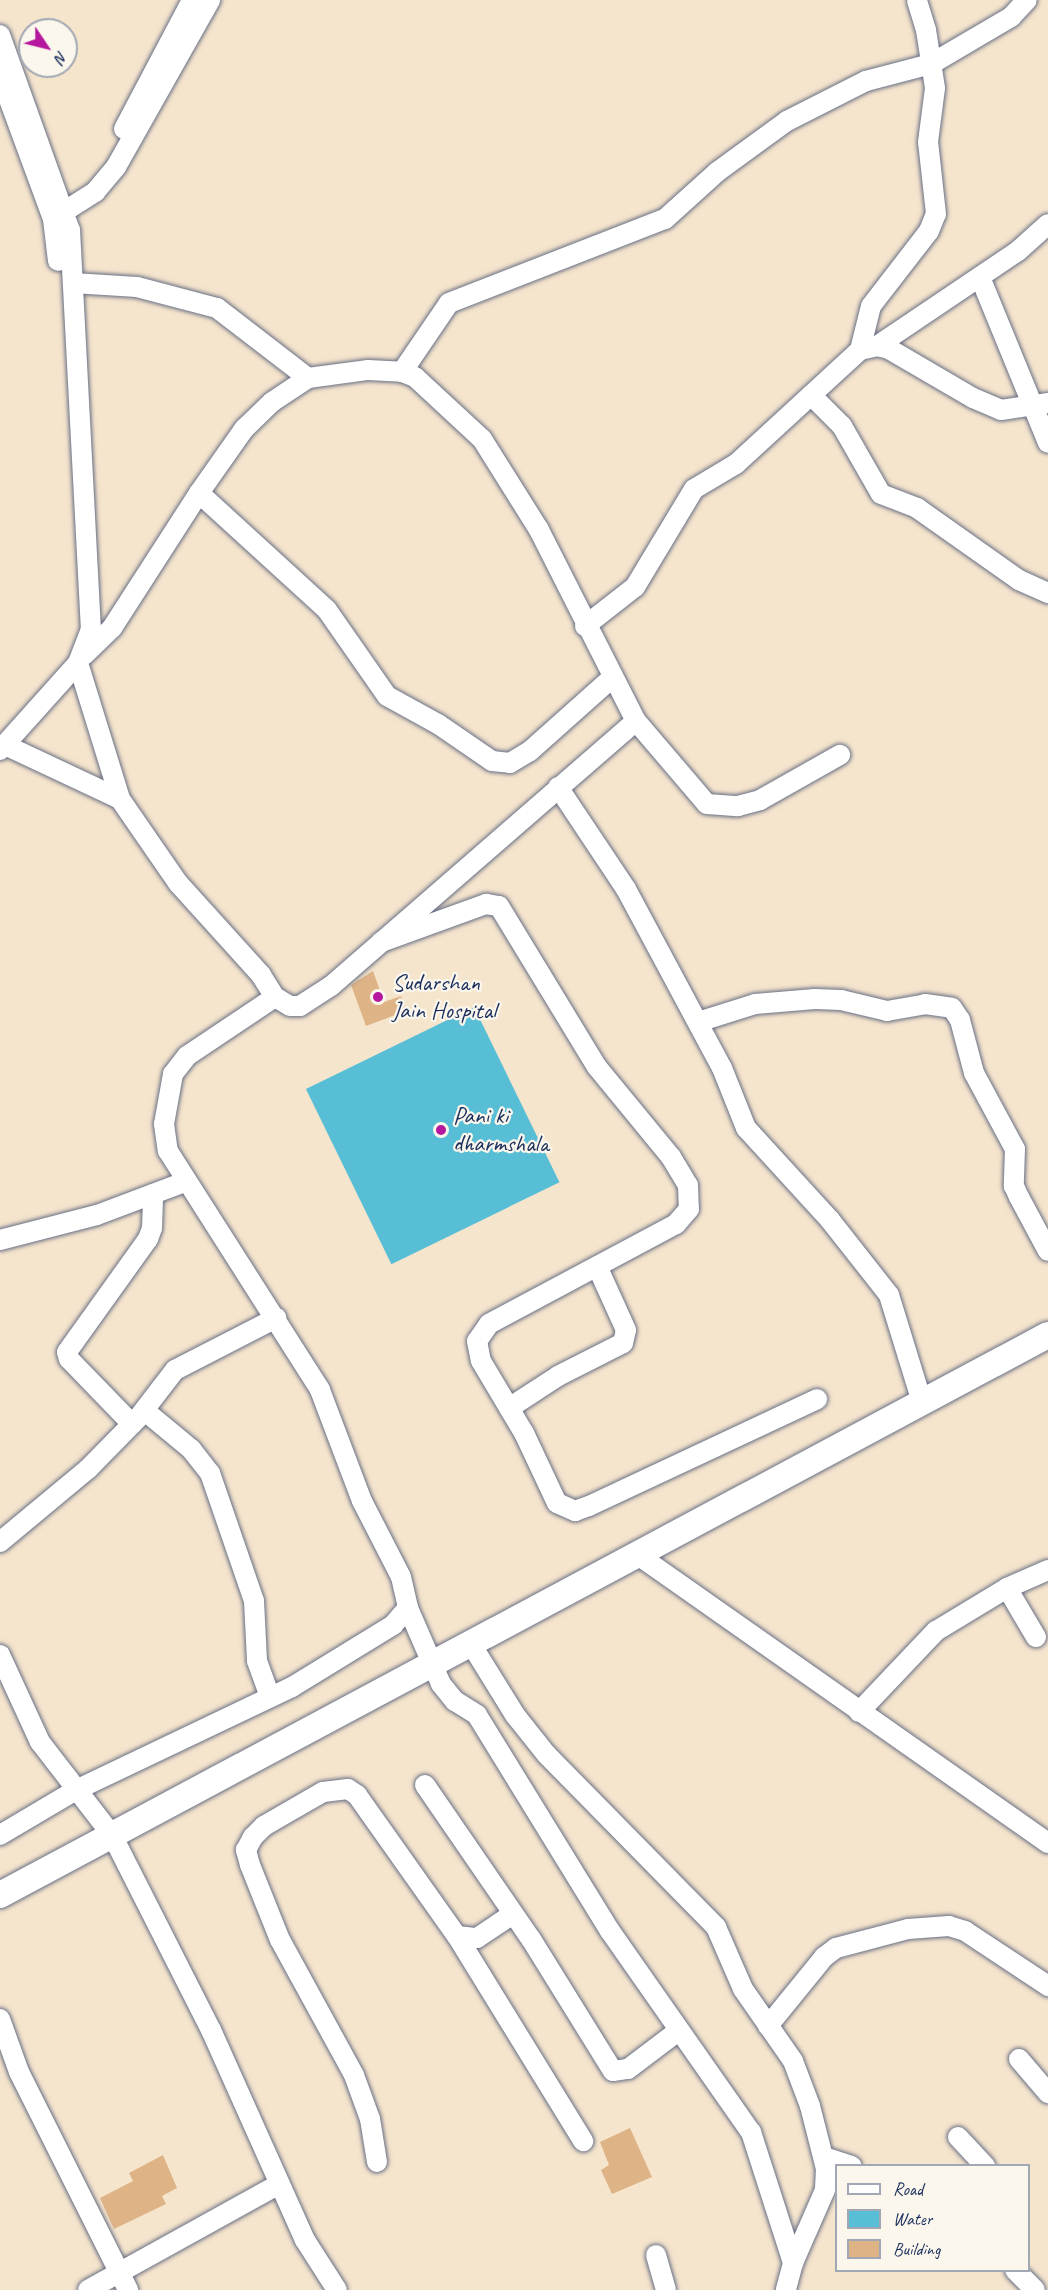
<!DOCTYPE html>
<style>
body{margin:0}
#map{position:relative;width:1048px;height:2290px;overflow:hidden;background:#f6e5cd;font-family:Caveat,sans-serif}
div>[style]{position:absolute}
.water>*{inset:0;background:#58bed6;transform-origin:0 0}
.building>*{inset:0;background:#deb487}
.roads{filter:drop-shadow(0 0 2px #686f85) drop-shadow(0 0 2px #686f85)}
.minor>*{height:20px;margin:-10px;padding:0 10px;transform-origin:10px;border-radius:10px;background:#fff}
.major>*{height:26px;margin:-13px;padding:0 13px;transform-origin:13px;border-radius:13px;background:#fff}
.dots>*{width:16px;height:16px;translate:-50% -50%;box-sizing:border-box;border:3px solid #fbf7ec;border-radius:50%}
span{translate:-50% -50%;white-space:nowrap;text-align:center;line-height:1.15;-webkit-text-stroke:4.5px #fbf7ec;paint-order:stroke}
.poi-label{font-size:24px;color:#1b2f5e}
.left{translate:0 -50%;text-align:left}
.legend{position:absolute;left:835px;top:2164px;width:195px;height:108px;box-sizing:border-box;background:#fbf7ec;border:2px solid #a1a7b3;margin:0;padding:8px 10px;list-style:none;font-size:18px;color:#1b2f5e}
.legend li{display:flex;align-items:center;gap:12px;height:30px}
.legend b{width:30px;border:2px solid #a1a7b3}
.north{position:absolute;left:18px;top:18px;width:60px;height:60px;box-sizing:border-box;background:#fbf7ec;border:2px solid #a1a7b3;border-radius:50%;rotate:125deg;font-size:16px;font-weight:700;line-height:24px;text-align:center;color:#1b2f5e}
.north::after{content:'';display:block;margin:auto;width:21px;height:27px;background:#b5179e;clip-path:polygon(50% 0,100% 100%,50% 72%,0 100%)}
</style>
<div id="map">
<div class="water">
<i style="left:474px;top:1007px;width:195px;height:187px;rotate:64deg"></i>
</div>
<div class="building">
<i style="clip-path:polygon(373px 971px,384px 1002px,401px 996px,406px 1011px,366px 1026px,351px 985px)"></i>
<i style="clip-path:polygon(630px 2128px,652px 2177px,612px 2194px,601px 2170px,609px 2165px,600px 2142px)"></i>
<i style="clip-path:polygon(163px 2155px,177px 2188px,162px 2196px,166px 2204px,114px 2229px,100px 2198px,133px 2181px,129px 2173px)"></i>
</div>
<div class="roads">
<div class="minor">
<i style="left:0;top:35px;width:207px;rotate:70.3deg"></i>
<i style="left:70px;top:230px;width:400px;rotate:87deg"></i>
<i style="left:91px;top:629px;width:36px;rotate:111deg"></i>
<i style="left:78px;top:663px;width:117px;rotate:131.9deg"></i>
<i style="left:0;top:75px;width:153px;rotate:69.8deg"></i>
<i style="left:53px;top:219px;width:42px;rotate:83.2deg"></i>
<i style="left:124px;top:129px;width:146px;rotate:-62.2deg"></i>
<i style="left:54px;top:218px;width:49px;rotate:-32.4deg"></i>
<i style="left:95px;top:192px;width:33px;rotate:-50deg"></i>
<i style="left:116px;top:167px;width:192px;rotate:-60.6deg"></i>
<i style="left:980px;top:277px;width:179px;rotate:67.7deg"></i>
<i style="left:73px;top:283px;width:64px;rotate:3.6deg"></i>
<i style="left:137px;top:287px;width:83px;rotate:14.7deg"></i>
<i style="left:217px;top:308px;width:115px;rotate:37.6deg"></i>
<i style="left:877px;top:346px;width:170px;rotate:-34deg"></i>
<i style="left:1018px;top:251px;width:40px;rotate:-42deg"></i>
<i style="left:860px;top:350px;width:45px;rotate:-76deg"></i>
<i style="left:871px;top:306px;width:95px;rotate:-52.3deg"></i>
<i style="left:929px;top:231px;width:18px;rotate:-68deg"></i>
<i style="left:936px;top:214px;width:72px;rotate:-96.3deg"></i>
<i style="left:928px;top:142px;width:54px;rotate:-82.6deg"></i>
<i style="left:935px;top:88px;width:59px;rotate:-98.8deg"></i>
<i style="left:926px;top:30px;width:31px;rotate:-107deg"></i>
<i style="left:402px;top:372px;width:83px;rotate:-55.7deg"></i>
<i style="left:449px;top:303px;width:232px;rotate:-21.3deg"></i>
<i style="left:665px;top:219px;width:70px;rotate:-42.1deg"></i>
<i style="left:717px;top:172px;width:87px;rotate:-36.1deg"></i>
<i style="left:787px;top:121px;width:89px;rotate:-26.9deg"></i>
<i style="left:866px;top:81px;width:67px;rotate:-14.7deg"></i>
<i style="left:931px;top:64px;width:93px;rotate:-30.4deg"></i>
<i style="left:1011px;top:17px;width:23px;rotate:-47deg"></i>
<i style="left:811px;top:395px;width:44px;rotate:45deg"></i>
<i style="left:842px;top:426px;width:78px;rotate:60.2deg"></i>
<i style="left:881px;top:494px;width:39px;rotate:21deg"></i>
<i style="left:917px;top:508px;width:125px;rotate:35.2deg"></i>
<i style="left:1019px;top:580px;width:32px;rotate:24deg"></i>
<i style="left:199px;top:493px;width:173px;rotate:42.4deg"></i>
<i style="left:327px;top:610px;width:105px;rotate:55.1deg"></i>
<i style="left:387px;top:696px;width:58px;rotate:28.8deg"></i>
<i style="left:438px;top:724px;width:65px;rotate:34.4deg"></i>
<i style="left:492px;top:761px;width:18px;rotate:6deg"></i>
<i style="left:510px;top:763px;width:23px;rotate:-31deg"></i>
<i style="left:530px;top:751px;width:110px;rotate:-41.7deg"></i>
<i style="left:585px;top:626px;width:63px;rotate:-38deg"></i>
<i style="left:635px;top:587px;width:114px;rotate:-59deg"></i>
<i style="left:694px;top:489px;width:49px;rotate:-30.8deg"></i>
<i style="left:736px;top:464px;width:168px;rotate:-42.6deg"></i>
<i style="left:860px;top:350px;width:17px;rotate:-13deg"></i>
<i style="left:877px;top:346px;width:12px;rotate:14deg"></i>
<i style="left:889px;top:349px;width:97px;rotate:30.3deg"></i>
<i style="left:973px;top:398px;width:30px;rotate:23deg"></i>
<i style="left:1001px;top:410px;width:48px;rotate:-8.5deg"></i>
<i style="left:84px;top:655px;width:39px;rotate:-44deg"></i>
<i style="left:112px;top:628px;width:161px;rotate:-57.2deg"></i>
<i style="left:199px;top:493px;width:78px;rotate:-54.9deg"></i>
<i style="left:244px;top:429px;width:39px;rotate:-44deg"></i>
<i style="left:272px;top:402px;width:43px;rotate:-33.7deg"></i>
<i style="left:308px;top:378px;width:61px;rotate:-7.6deg"></i>
<i style="left:368px;top:370px;width:34px;rotate:3deg"></i>
<i style="left:402px;top:372px;width:14px;rotate:21deg"></i>
<i style="left:415px;top:377px;width:91px;rotate:42.8deg"></i>
<i style="left:482px;top:439px;width:107px;rotate:57.9deg"></i>
<i style="left:539px;top:530px;width:214px;rotate:63.1deg"></i>
<i style="left:636px;top:721px;width:109px;rotate:49.5deg"></i>
<i style="left:707px;top:804px;width:31px;rotate:4deg"></i>
<i style="left:738px;top:806px;width:23px;rotate:-15deg"></i>
<i style="left:760px;top:800px;width:92px;rotate:-29.4deg"></i>
<i style="left:78px;top:663px;width:142px;rotate:72.8deg"></i>
<i style="left:5px;top:745px;width:127px;rotate:25.2deg"></i>
<i style="left:120px;top:799px;width:102px;rotate:55.4deg"></i>
<i style="left:178px;top:883px;width:124px;rotate:47.9deg"></i>
<i style="left:261px;top:975px;width:26px;rotate:58deg"></i>
<i style="left:275px;top:997px;width:17px;rotate:31deg"></i>
<i style="left:290px;top:1006px;width:10px"></i>
<i style="left:300px;top:1006px;width:37px;rotate:-33deg"></i>
<i style="left:331px;top:986px;width:404px;rotate:-41deg"></i>
<i style="left:558px;top:787px;width:123px;rotate:56.3deg"></i>
<i style="left:626px;top:889px;width:203px;rotate:61.8deg"></i>
<i style="left:722px;top:1068px;width:65px;rotate:68.2deg"></i>
<i style="left:746px;top:1128px;width:125px;rotate:47.6deg"></i>
<i style="left:830px;top:1220px;width:95px;rotate:51.8deg"></i>
<i style="left:889px;top:1295px;width:112px;rotate:72.9deg"></i>
<i style="left:381px;top:942px;width:112px;rotate:-19.9deg"></i>
<i style="left:486px;top:904px;width:13px;rotate:9deg"></i>
<i style="left:499px;top:906px;width:188px;rotate:58.7deg"></i>
<i style="left:597px;top:1067px;width:117px;rotate:50.6deg"></i>
<i style="left:671px;top:1157px;width:33px;rotate:59deg"></i>
<i style="left:688px;top:1185px;width:24px;rotate:88deg"></i>
<i style="left:689px;top:1209px;width:20px;rotate:131deg"></i>
<i style="left:676px;top:1224px;width:212px;rotate:151.9deg"></i>
<i style="left:489px;top:1324px;width:21px;rotate:125deg"></i>
<i style="left:477px;top:1341px;width:20px;rotate:79deg"></i>
<i style="left:481px;top:1361px;width:84px;rotate:59.2deg"></i>
<i style="left:524px;top:1433px;width:77px;rotate:64.8deg"></i>
<i style="left:557px;top:1503px;width:20px;rotate:24deg"></i>
<i style="left:575px;top:1511px;width:15px;rotate:-20deg"></i>
<i style="left:589px;top:1506px;width:252px;rotate:-25.1deg"></i>
<i style="left:275px;top:997px;width:106px;rotate:146.2deg"></i>
<i style="left:187px;top:1056px;width:23px;rotate:128deg"></i>
<i style="left:173px;top:1074px;width:51px;rotate:100.2deg"></i>
<i style="left:164px;top:1124px;width:27px;rotate:82deg"></i>
<i style="left:168px;top:1151px;width:283px;rotate:57.5deg"></i>
<i style="left:320px;top:1390px;width:119px;rotate:69.3deg"></i>
<i style="left:362px;top:1501px;width:85px;rotate:62.8deg"></i>
<i style="left:401px;top:1577px;width:32px;rotate:77deg"></i>
<i style="left:408px;top:1608px;width:83px;rotate:66.5deg"></i>
<i style="left:441px;top:1684px;width:22px;rotate:51deg"></i>
<i style="left:455px;top:1701px;width:26px;rotate:32deg"></i>
<i style="left:477px;top:1715px;width:254px;rotate:58.4deg"></i>
<i style="left:610px;top:1931px;width:246px;rotate:55deg"></i>
<i style="left:751px;top:2132px;width:138px;rotate:72.2deg"></i>
<i style="left:698px;top:1022px;width:60px;rotate:-17.5deg"></i>
<i style="left:755px;top:1004px;width:60px;rotate:-4.8deg"></i>
<i style="left:815px;top:999px;width:26px;rotate:2deg"></i>
<i style="left:841px;top:1000px;width:47px;rotate:13.4deg"></i>
<i style="left:887px;top:1011px;width:39px;rotate:-10deg"></i>
<i style="left:925px;top:1004px;width:27px;rotate:8deg"></i>
<i style="left:952px;top:1008px;width:14px;rotate:56deg"></i>
<i style="left:960px;top:1020px;width:55px;rotate:75.2deg"></i>
<i style="left:974px;top:1073px;width:86px;rotate:61.7deg"></i>
<i style="left:1015px;top:1149px;width:37px;rotate:92deg"></i>
<i style="left:1014px;top:1186px;width:12px;rotate:66deg"></i>
<i style="left:1019px;top:1197px;width:61px;rotate:61.8deg"></i>
<i style="left:0;top:1240px;width:100px;rotate:-14.5deg"></i>
<i style="left:97px;top:1215px;width:94px;rotate:-20.6deg"></i>
<i style="left:509px;top:1408px;width:59px;rotate:-33.1deg"></i>
<i style="left:558px;top:1376px;width:73px;rotate:-26.9deg"></i>
<i style="left:623px;top:1343px;width:13px;rotate:-77deg"></i>
<i style="left:626px;top:1330px;width:70px;rotate:-114.4deg"></i>
<i style="left:145px;top:1411px;width:60px;rotate:39.6deg"></i>
<i style="left:191px;top:1449px;width:31px;rotate:52deg"></i>
<i style="left:210px;top:1473px;width:135px;rotate:71deg"></i>
<i style="left:254px;top:1601px;width:60px;rotate:87.1deg"></i>
<i style="left:257px;top:1661px;width:38px;rotate:70deg"></i>
<i style="left:132px;top:1424px;width:91px;rotate:-134.1deg"></i>
<i style="left:69px;top:1359px;width:7px;rotate:-106deg"></i>
<i style="left:67px;top:1352px;width:139px;rotate:-54.4deg"></i>
<i style="left:148px;top:1239px;width:12px;rotate:-70deg"></i>
<i style="left:152px;top:1228px;width:34px;rotate:-88deg"></i>
<i style="left:0;top:1542px;width:114px;rotate:-39.7deg"></i>
<i style="left:88px;top:1469px;width:71px;rotate:-45.6deg"></i>
<i style="left:138px;top:1418px;width:61px;rotate:-52.4deg"></i>
<i style="left:175px;top:1370px;width:114px;rotate:-27.2deg"></i>
<i style="left:638px;top:1555px;width:501px;rotate:35.09deg"></i>
<i style="left:1007px;top:1588px;width:57px;rotate:59.4deg"></i>
<i style="left:471px;top:1644px;width:84px;rotate:58.2deg"></i>
<i style="left:515px;top:1715px;width:50px;rotate:51.5deg"></i>
<i style="left:546px;top:1754px;width:243px;rotate:45.5deg"></i>
<i style="left:716px;top:1927px;width:68px;rotate:66.5deg"></i>
<i style="left:743px;top:1989px;width:88px;rotate:55.2deg"></i>
<i style="left:793px;top:2061px;width:48px;rotate:69.3deg"></i>
<i style="left:810px;top:2106px;width:65px;rotate:75.7deg"></i>
<i style="left:826px;top:2169px;width:21px;rotate:93deg"></i>
<i style="left:825px;top:2190px;width:80px;rotate:113.7deg"></i>
<i style="left:793px;top:2263px;width:28px;rotate:105deg"></i>
<i style="left:0;top:1655px;width:96px;rotate:65.3deg"></i>
<i style="left:40px;top:1742px;width:118px;rotate:52.3deg"></i>
<i style="left:112px;top:1835px;width:219px;rotate:63.1deg"></i>
<i style="left:211px;top:2030px;width:230px;rotate:65.9deg"></i>
<i style="left:305px;top:2240px;width:59px;rotate:57.4deg"></i>
<i style="left:859px;top:1712px;width:112px;rotate:-46.5deg"></i>
<i style="left:936px;top:1631px;width:83px;rotate:-31.2deg"></i>
<i style="left:1007px;top:1588px;width:45px;rotate:-23.7deg"></i>
<i style="left:425px;top:1785px;width:187px;rotate:55.5deg"></i>
<i style="left:531px;top:1939px;width:155px;rotate:58.2deg"></i>
<i style="left:613px;top:2071px;width:15px;rotate:-8deg"></i>
<i style="left:628px;top:2069px;width:63px;rotate:-37.2deg"></i>
<i style="left:0;top:1835px;width:88px;rotate:-30.6deg"></i>
<i style="left:76px;top:1790px;width:239px;rotate:-25.5deg"></i>
<i style="left:292px;top:1687px;width:119px;rotate:-31.5deg"></i>
<i style="left:393px;top:1625px;width:23px;rotate:-49deg"></i>
<i style="left:457px;top:1936px;width:241px;rotate:58.4deg"></i>
<i style="left:0;top:2019px;width:56px;rotate:70.3deg"></i>
<i style="left:19px;top:2072px;width:244px;rotate:63.4deg"></i>
<i style="left:768px;top:2026px;width:89px;rotate:-50.9deg"></i>
<i style="left:824px;top:1957px;width:15px;rotate:-37deg"></i>
<i style="left:836px;top:1948px;width:74px;rotate:-14.8deg"></i>
<i style="left:908px;top:1929px;width:41px;rotate:-4.2deg"></i>
<i style="left:949px;top:1926px;width:17px;rotate:17deg"></i>
<i style="left:965px;top:1931px;width:100px;rotate:33.5deg"></i>
<i style="left:1019px;top:2059px;width:45px;rotate:49.5deg"></i>
<i style="left:958px;top:2137px;width:40px;rotate:47deg"></i>
<i style="left:824px;top:2157px;width:29px;rotate:18deg"></i>
<i style="left:377px;top:2162px;width:44px;rotate:-99.2deg"></i>
<i style="left:370px;top:2119px;width:47px;rotate:-110deg"></i>
<i style="left:354px;top:2075px;width:154px;rotate:-118.7deg"></i>
<i style="left:280px;top:1940px;width:81px;rotate:-111.8deg"></i>
<i style="left:250px;top:1865px;width:16px;rotate:-105deg"></i>
<i style="left:246px;top:1850px;width:15px;rotate:-62deg"></i>
<i style="left:253px;top:1837px;width:16px;rotate:-45deg"></i>
<i style="left:264px;top:1826px;width:68px;rotate:-30deg"></i>
<i style="left:323px;top:1792px;width:25px;rotate:-7deg"></i>
<i style="left:348px;top:1789px;width:11px;rotate:34deg"></i>
<i style="left:357px;top:1795px;width:173px;rotate:54.7deg"></i>
<i style="left:457px;top:1936px;width:20px;rotate:6deg"></i>
<i style="left:477px;top:1938px;width:43px;rotate:-33.7deg"></i>
<i style="left:656px;top:2255px;width:36px;rotate:74deg"></i>
<i style="left:1015px;top:2270px;width:28px;rotate:45deg"></i>
<i style="left:88px;top:2290px;width:218px;rotate:-29deg"></i>
</div>
<div class="major">
<i style="left:0;top:1895px;width:1188px;rotate:-28.12deg"></i>
</div>
</div>
<div class="dots">
<i style="left:378px;top:997px;background:#b5179e"></i>
<i style="left:441px;top:1130px;background:#b5179e"></i>
</div>
<div class="poi-label">
<span class="left" style="left:392px;top:997px">Sudarshan<br>Jain Hospital</span>
<span class="left" style="left:453px;top:1130px">Pani ki<br>dharmshala</span>
</div>
<ul class="legend">
<li><b style="height:8px;background:#fff"></b>Road</li>
<li><b style="height:16px;background:#58bed6"></b>Water</li>
<li><b style="height:16px;background:#deb487"></b>Building</li>
</ul>
<div class="north">N</div>
</div>
